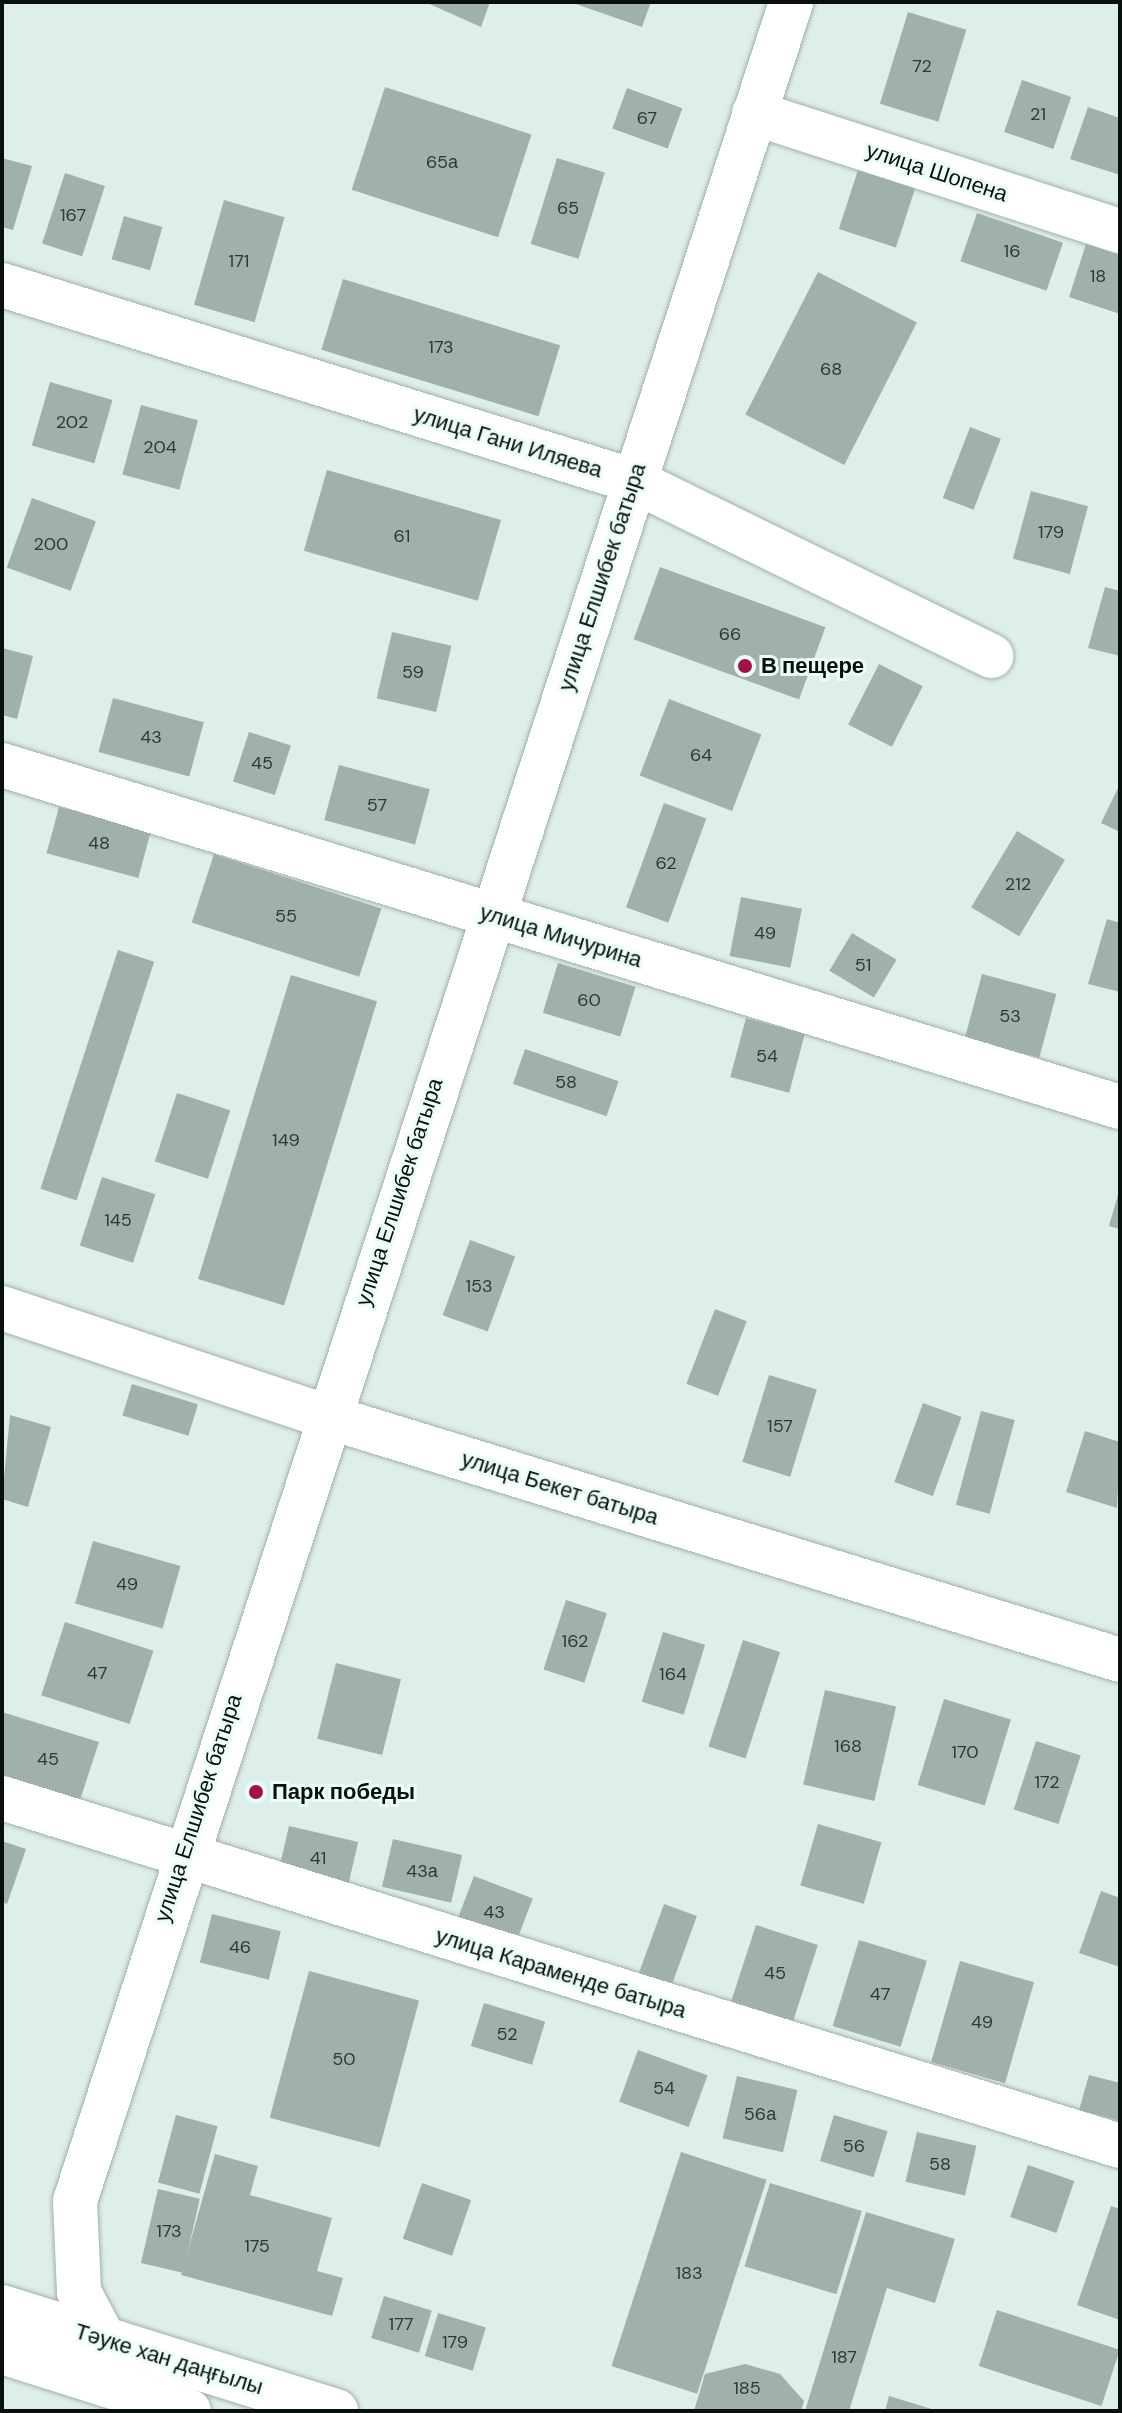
<!DOCTYPE html>
<meta charset="utf-8">
<style>
body{margin:0}
#map{position:relative;width:1122px;height:2413px;overflow:hidden;background:#deefeb;font-family:"DM Sans",sans-serif}
div>[style]{position:absolute}
.building>*{inset:0;background:#a0b1ad;transform-origin:0 0}
.roads{filter:drop-shadow(0 0 2px #a0b0ac) drop-shadow(0 0 2px #a0b0ac)}
.minor>*{height:44px;margin:-22px;padding:0 22px;transform-origin:22px;border-radius:22px;background:#fff}
.secondary>*{height:44px;margin:-22px;padding:0 22px;transform-origin:22px;border-radius:22px;background:#fff}
.primary>*{height:44px;margin:-22px;padding:0 22px;transform-origin:22px;border-radius:22px;background:#fff}
.dots>*{width:22px;height:22px;translate:-50% -50%;box-sizing:border-box;border:4px solid #ebfdf8;border-radius:50%}
span{translate:-50% -50%;white-space:nowrap;text-align:center;line-height:1.15;-webkit-text-stroke:6px #ebfdf8;paint-order:stroke}
.number-label{font-size:18px;color:#2f3836}
.number-label span{-webkit-text-stroke-width:0}
.street-label{font-size:22px;color:#090f0e}
.poi-label{font-size:22px;color:#090f0e;font-weight:700}
.left{translate:0 -50%;text-align:left}
.frame{position:absolute;inset:0;border:4px solid #090f0e;pointer-events:none}
</style>
<div id="map">
<div class="building">
<i style="clip-path:polygon(425px 2px,490px 2px,481px 27px)"></i>
<i style="clip-path:polygon(570px 2px,651px 2px,642px 27px)"></i>
<i style="left:908px;top:12px;width:61px;height:96px;rotate:17deg"></i>
<i style="left:1022px;top:80px;width:52px;height:55px;rotate:19deg"></i>
<i style="left:385px;top:87px;width:154px;height:108px;rotate:18deg"></i>
<i style="left:627px;top:88px;width:59px;height:43px;rotate:20deg"></i>
<i style="clip-path:polygon(1088px 107px,1120px 118px,1120px 175px,1070px 159px)"></i>
<i style="clip-path:polygon(2px 158px,32px 166px,13px 230px,2px 227px)"></i>
<i style="left:557px;top:158px;width:50px;height:90px;rotate:17deg"></i>
<i style="left:858px;top:170px;width:60px;height:62px;rotate:18deg"></i>
<i style="left:65px;top:173px;width:42px;height:74px;rotate:18deg"></i>
<i style="left:224px;top:200px;width:63px;height:109px;rotate:16deg"></i>
<i style="left:977px;top:213px;width:91px;height:51px;rotate:19deg"></i>
<i style="left:124px;top:216px;width:40px;height:45px;rotate:16deg"></i>
<i style="clip-path:polygon(1086px 244px,1120px 255px,1120px 314px,1069px 297px)"></i>
<i style="left:818px;top:272px;width:111px;height:160px;rotate:27deg"></i>
<i style="left:343px;top:279px;width:227px;height:74px;rotate:17deg"></i>
<i style="left:50px;top:382px;width:65px;height:66px;rotate:16deg"></i>
<i style="left:141px;top:405px;width:59px;height:72px;rotate:15deg"></i>
<i style="left:970px;top:427px;width:33px;height:76px;rotate:21deg"></i>
<i style="left:327px;top:470px;width:181px;height:84px;rotate:16deg"></i>
<i style="left:1031px;top:491px;width:59px;height:70px;rotate:15deg"></i>
<i style="left:32px;top:498px;width:68px;height:74px;rotate:20deg"></i>
<i style="left:660px;top:567px;width:176px;height:77px;rotate:20deg"></i>
<i style="clip-path:polygon(1105px 587px,1120px 591px,1120px 656px,1088px 648px)"></i>
<i style="left:392px;top:632px;width:61px;height:68px;rotate:13deg"></i>
<i style="clip-path:polygon(2px 648px,33px 656px,17px 719px,2px 715px)"></i>
<i style="left:879px;top:664px;width:49px;height:68px;rotate:27deg"></i>
<i style="left:113px;top:698px;width:94px;height:56px;rotate:15deg"></i>
<i style="left:669px;top:699px;width:99px;height:82px;rotate:21deg"></i>
<i style="left:249px;top:732px;width:44px;height:52px;rotate:18deg"></i>
<i style="left:339px;top:765px;width:94px;height:57px;rotate:15deg"></i>
<i style="clip-path:polygon(1120px 784px,1120px 832px,1101px 823px)"></i>
<i style="left:664px;top:803px;width:45px;height:111px;rotate:20deg"></i>
<i style="left:59px;top:807px;width:95px;height:48px;rotate:15deg"></i>
<i style="left:1017px;top:831px;width:56px;height:89px;rotate:31deg"></i>
<i style="left:214px;top:854px;width:176px;height:72px;rotate:18deg"></i>
<i style="left:741px;top:897px;width:62px;height:60px;rotate:11deg"></i>
<i style="clip-path:polygon(1107px 919px,1120px 923px,1120px 992px,1088px 984px)"></i>
<i style="left:852px;top:933px;width:52px;height:44px;rotate:31deg"></i>
<i style="left:118px;top:950px;width:38px;height:251px;rotate:18deg"></i>
<i style="left:558px;top:963px;width:81px;height:52px;rotate:17deg"></i>
<i style="left:982px;top:974px;width:77px;height:66px;rotate:15deg"></i>
<i style="left:291px;top:975px;width:90px;height:318px;rotate:17deg"></i>
<i style="left:746px;top:1018px;width:61px;height:61px;rotate:15deg"></i>
<i style="left:525px;top:1049px;width:99px;height:37px;rotate:19deg"></i>
<i style="left:177px;top:1093px;width:56px;height:72px;rotate:18deg"></i>
<i style="left:102px;top:1177px;width:56px;height:72px;rotate:18deg"></i>
<i style="clip-path:polygon(1119px 1191px,1120px 1191px,1120px 1229px,1109px 1226px)"></i>
<i style="left:470px;top:1240px;width:48px;height:80px;rotate:20deg"></i>
<i style="left:715px;top:1309px;width:34px;height:80px;rotate:21deg"></i>
<i style="left:769px;top:1375px;width:50px;height:91px;rotate:17deg"></i>
<i style="left:132px;top:1384px;width:69px;height:33px;rotate:17deg"></i>
<i style="left:923px;top:1403px;width:41px;height:84px;rotate:20deg"></i>
<i style="left:981px;top:1411px;width:35px;height:97px;rotate:15deg"></i>
<i style="clip-path:polygon(10px 1415px,51px 1427px,28px 1507px,2px 1499px)"></i>
<i style="clip-path:polygon(1085px 1431px,1120px 1442px,1117px 1508px,1066px 1492px)"></i>
<i style="left:93px;top:1541px;width:91px;height:65px;rotate:16deg"></i>
<i style="left:566px;top:1600px;width:43px;height:73px;rotate:18deg"></i>
<i style="left:65px;top:1622px;width:93px;height:77px;rotate:18deg"></i>
<i style="left:663px;top:1632px;width:44px;height:73px;rotate:17deg"></i>
<i style="left:743px;top:1640px;width:39px;height:112px;rotate:18deg"></i>
<i style="left:336px;top:1663px;width:67px;height:78px;rotate:14deg"></i>
<i style="left:825px;top:1690px;width:73px;height:97px;rotate:13deg"></i>
<i style="left:944px;top:1699px;width:70px;height:90px;rotate:17deg"></i>
<i style="clip-path:polygon(2px 1712px,99px 1742px,80px 1800px,2px 1776px)"></i>
<i style="left:1036px;top:1741px;width:47px;height:72px;rotate:18deg"></i>
<i style="left:818px;top:1824px;width:66px;height:64px;rotate:16deg"></i>
<i style="left:289px;top:1826px;width:71px;height:49px;rotate:13deg"></i>
<i style="left:393px;top:1839px;width:71px;height:49px;rotate:13deg"></i>
<i style="clip-path:polygon(2px 1841px,26px 1849px,7px 1904px,2px 1902px)"></i>
<i style="left:474px;top:1876px;width:63px;height:53px;rotate:21deg"></i>
<i style="clip-path:polygon(1101px 1891px,1120px 1898px,1120px 1967px,1079px 1953px)"></i>
<i style="left:664px;top:1904px;width:35px;height:84px;rotate:20deg"></i>
<i style="left:212px;top:1914px;width:71px;height:50px;rotate:14deg"></i>
<i style="left:756px;top:1925px;width:65px;height:80px;rotate:18deg"></i>
<i style="left:859px;top:1940px;width:71px;height:90px;rotate:17deg"></i>
<i style="left:960px;top:1961px;width:77px;height:105px;rotate:16deg"></i>
<i style="left:309px;top:1971px;width:114px;height:152px;rotate:15deg"></i>
<i style="left:484px;top:2003px;width:64px;height:45px;rotate:17deg"></i>
<i style="left:638px;top:2050px;width:74px;height:55px;rotate:20deg"></i>
<i style="clip-path:polygon(1089px 2075px,1120px 2083px,1120px 2121px,1079px 2110px)"></i>
<i style="left:737px;top:2076px;width:62px;height:64px;rotate:13deg"></i>
<i style="left:176px;top:2115px;width:43px;height:70px;rotate:15deg"></i>
<i style="left:834px;top:2115px;width:56px;height:48px;rotate:17deg"></i>
<i style="left:917px;top:2132px;width:61px;height:51px;rotate:13deg"></i>
<i style="left:681px;top:2152px;width:90px;height:225px;rotate:18deg"></i>
<i style="clip-path:polygon(215px 2154px,258px 2166px,250px 2195px,332px 2218px,317px 2271px,343px 2278px,332px 2316px,181px 2275px)"></i>
<i style="left:1028px;top:2165px;width:49px;height:55px;rotate:19deg"></i>
<i style="left:422px;top:2183px;width:52px;height:59px;rotate:19deg"></i>
<i style="left:770px;top:2183px;width:96px;height:87px;rotate:17deg"></i>
<i style="left:158px;top:2189px;width:43px;height:76px;rotate:13deg"></i>
<i style="clip-path:polygon(1111px 2206px,1120px 2209px,1120px 2320px,1077px 2305px)"></i>
<i style="clip-path:polygon(866px 2212px,955px 2239px,935px 2303px,887px 2288px,849px 2411px,805px 2411px)"></i>
<i style="left:384px;top:2296px;width:50px;height:44px;rotate:17deg"></i>
<i style="left:997px;top:2310px;width:129px;height:59px;rotate:18deg"></i>
<i style="left:438px;top:2313px;width:50px;height:45px;rotate:17deg"></i>
<i style="clip-path:polygon(745px 2364px,780px 2374px,804px 2401px,801px 2411px,694px 2411px,705px 2374px)"></i>
<i style="clip-path:polygon(889px 2396px,935px 2410px,935px 2411px,885px 2411px)"></i>
</div>
<div class="roads">
<div class="minor">
<i style="left:754px;top:113px;width:385px;rotate:17.9deg"></i>
<i style="left:2px;top:285px;width:662px;rotate:17.23deg"></i>
<i style="left:634px;top:481px;width:398px;rotate:26.1deg"></i>
<i style="left:2px;top:765px;width:1169px;rotate:17.01deg"></i>
<i style="left:2px;top:1308px;width:341px;rotate:18.5deg"></i>
<i style="left:325px;top:1416px;width:832px;rotate:17.06deg"></i>
<i style="left:2px;top:1798px;width:1171px;rotate:17.29deg"></i>
</div>
<div class="secondary">
<i style="left:109px;top:2367px;width:28px;rotate:-100deg"></i>
<i style="left:104px;top:2339px;width:53px;rotate:-118deg"></i>
<i style="left:79px;top:2292px;width:91px;rotate:-92.5deg"></i>
<i style="left:75px;top:2201px;width:2313px;rotate:-71.96deg"></i>
</div>
<div class="primary">
<i style="left:2px;top:2307px;width:350px;rotate:17.3deg"></i>
<i style="left:2px;top:2352px;width:196px;rotate:17.5deg"></i>
</div>
</div>
<div class="dots">
<i style="left:745px;top:666px;background:#a40f4c"></i>
<i style="left:256px;top:1792px;background:#a40f4c"></i>
</div>
<div class="number-label">
<span style="left:922px;top:66px">72</span>
<span style="left:1038px;top:114px">21</span>
<span style="left:647px;top:118px">67</span>
<span style="left:442px;top:162px">65а</span>
<span style="left:568px;top:208px">65</span>
<span style="left:73px;top:215px">167</span>
<span style="left:1012px;top:251px">16</span>
<span style="left:239px;top:261px">171</span>
<span style="left:1098px;top:276px">18</span>
<span style="left:441px;top:347px">173</span>
<span style="left:831px;top:369px">68</span>
<span style="left:72px;top:422px">202</span>
<span style="left:160px;top:447px">204</span>
<span style="left:1051px;top:532px">179</span>
<span style="left:402px;top:536px">61</span>
<span style="left:51px;top:544px">200</span>
<span style="left:730px;top:634px">66</span>
<span style="left:413px;top:672px">59</span>
<span style="left:151px;top:737px">43</span>
<span style="left:701px;top:755px">64</span>
<span style="left:262px;top:763px">45</span>
<span style="left:377px;top:805px">57</span>
<span style="left:99px;top:843px">48</span>
<span style="left:666px;top:863px">62</span>
<span style="left:1018px;top:884px">212</span>
<span style="left:286px;top:916px">55</span>
<span style="left:765px;top:933px">49</span>
<span style="left:863px;top:965px">51</span>
<span style="left:589px;top:1000px">60</span>
<span style="left:1010px;top:1016px">53</span>
<span style="left:767px;top:1056px">54</span>
<span style="left:566px;top:1082px">58</span>
<span style="left:286px;top:1140px">149</span>
<span style="left:118px;top:1220px">145</span>
<span style="left:479px;top:1286px">153</span>
<span style="left:780px;top:1426px">157</span>
<span style="left:127px;top:1584px">49</span>
<span style="left:575px;top:1641px">162</span>
<span style="left:97px;top:1673px">47</span>
<span style="left:673px;top:1674px">164</span>
<span style="left:848px;top:1746px">168</span>
<span style="left:965px;top:1752px">170</span>
<span style="left:48px;top:1759px">45</span>
<span style="left:1047px;top:1782px">172</span>
<span style="left:318px;top:1858px">41</span>
<span style="left:422px;top:1871px">43а</span>
<span style="left:494px;top:1912px">43</span>
<span style="left:240px;top:1947px">46</span>
<span style="left:775px;top:1973px">45</span>
<span style="left:880px;top:1994px">47</span>
<span style="left:982px;top:2022px">49</span>
<span style="left:507px;top:2034px">52</span>
<span style="left:344px;top:2059px">50</span>
<span style="left:664px;top:2088px">54</span>
<span style="left:760px;top:2114px">56а</span>
<span style="left:854px;top:2146px">56</span>
<span style="left:940px;top:2164px">58</span>
<span style="left:169px;top:2231px">173</span>
<span style="left:257px;top:2246px">175</span>
<span style="left:689px;top:2273px">183</span>
<span style="left:401px;top:2324px">177</span>
<span style="left:455px;top:2342px">179</span>
<span style="left:844px;top:2357px">187</span>
<span style="left:747px;top:2388px">185</span>
</div>
<div class="street-label">
<span style="left:937px;top:172px;rotate:18deg">улица Шопена</span>
<span style="left:508px;top:442px;rotate:17deg">улица Гани Иляева</span>
<span style="left:602px;top:577px;rotate:-72deg">улица Елшибек батыра</span>
<span style="left:561px;top:936px;rotate:17deg">улица Мичурина</span>
<span style="left:399px;top:1192px;rotate:-72deg">улица Елшибек батыра</span>
<span style="left:560px;top:1488px;rotate:17deg">улица Бекет батыра</span>
<span style="left:198px;top:1808px;rotate:-72deg">улица Елшибек батыра</span>
<span style="left:561px;top:1973px;rotate:17deg">улица Караменде батыра</span>
<span style="left:169px;top:2359px;rotate:17deg">Тәуке хан даңғылы</span>
</div>
<div class="poi-label">
<span class="left" style="left:761px;top:666px">В пещере</span>
<span class="left" style="left:272px;top:1792px">Парк победы</span>
</div>
<div class="frame"></div>
</div>
